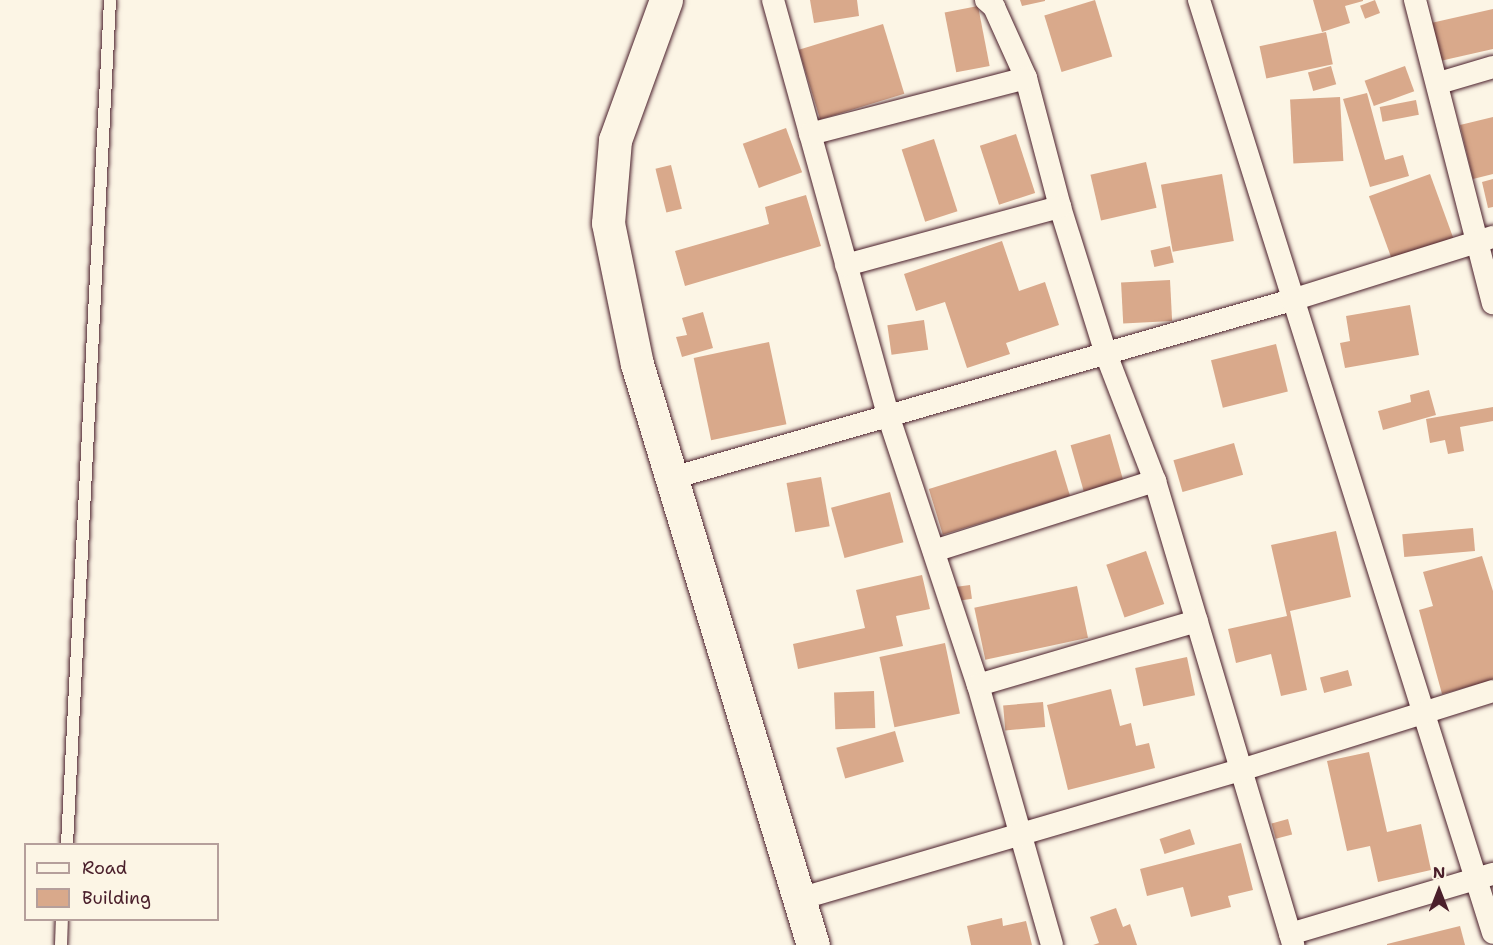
<!DOCTYPE html>
<style>
body{margin:0}
#map{position:relative;width:1493px;height:945px;overflow:hidden;background:#fcf5e5;font-family:"Shantell Sans",sans-serif}
div>[style]{position:absolute}
.building>*{inset:0;background:#d9a98b;transform-origin:0 0}
.roads{filter:drop-shadow(0 0 2px #4a1f2b) drop-shadow(0 0 2px #4a1f2b)}
.lane>*{height:12px;margin:-6px;padding:0 6px;transform-origin:6px;border-radius:6px;background:#fcf5e5}
.street>*{height:22px;margin:-11px;padding:0 11px;transform-origin:11px;border-radius:11px;background:#fcf5e5}
.secondary>*{height:33px;margin:-16.5px;padding:0 16.5px;transform-origin:16.5px;border-radius:16.5px;background:#fcf5e5}
span{translate:-50% -50%;white-space:nowrap;text-align:center;line-height:1.15;-webkit-text-stroke:4.5px #fcf5e5;paint-order:stroke}
.legend{position:absolute;left:24px;top:843px;width:195px;height:78px;box-sizing:border-box;background:#fcf5e5;border:2px solid #b59f9b;margin:0;padding:8px 10px;list-style:none;font-size:18px;color:#4a1f2b}
.legend li{display:flex;align-items:center;gap:12px;height:30px}
.legend b{width:30px;border:2px solid #b59f9b}
.north{position:absolute;left:1409px;top:861px;width:60px;height:60px;-webkit-text-stroke:4px #fcf5e5;paint-order:stroke;rotate:0deg;font-size:16px;font-weight:700;line-height:24px;text-align:center;color:#4a1f2b}
.north::after{content:'';display:block;margin:auto;width:21px;height:27px;background:#4a1f2b;clip-path:polygon(50% 0,100% 100%,50% 72%,0 100%)}
</style>
<div id="map">
<div class="building">
<i style="clip-path:polygon(810px 0,857px 0,859px 16px,814px 23px)"></i>
<i style="clip-path:polygon(1020px 0,1045px 0,1045px 1px,1022px 6px)"></i>
<i style="left:1095px;top:0;width:59px;height:53px;rotate:73deg"></i>
<i style="clip-path:polygon(1313px 0,1363px 0,1363px 1px,1345px 6px,1350px 23px,1322px 32px)"></i>
<i style="left:1375px;top:0;width:14px;height:16px;rotate:69deg"></i>
<i style="left:978px;top:6px;width:61px;height:34px;rotate:79deg"></i>
<i style="clip-path:polygon(1493px 9px,1493px 49px,1440px 61px,1431px 23px)"></i>
<i style="left:883px;top:24px;width:73px;height:88px;rotate:73deg"></i>
<i style="left:1326px;top:32px;width:33px;height:68px;rotate:78deg"></i>
<i style="left:1331px;top:66px;width:19px;height:24px;rotate:74deg"></i>
<i style="left:1405px;top:66px;width:27px;height:43px;rotate:70deg"></i>
<i style="clip-path:polygon(1367px 93px,1385px 160px,1403px 155px,1409px 176px,1370px 187px,1343px 99px)"></i>
<i style="left:1340px;top:97px;width:64px;height:50px;rotate:87deg"></i>
<i style="left:1416px;top:100px;width:15px;height:37px;rotate:79deg"></i>
<i style="clip-path:polygon(1493px 117px,1493px 174px,1473px 179px,1460px 125px)"></i>
<i style="left:786px;top:128px;width:47px;height:46px;rotate:70deg"></i>
<i style="left:1016px;top:134px;width:62px;height:38px;rotate:72deg"></i>
<i style="left:934px;top:139px;width:76px;height:34px;rotate:72deg"></i>
<i style="left:1146px;top:162px;width:47px;height:57px;rotate:77deg"></i>
<i style="left:671px;top:165px;width:45px;height:16px;rotate:76deg"></i>
<i style="left:1222px;top:174px;width:68px;height:62px;rotate:80deg"></i>
<i style="left:1430px;top:174px;width:68px;height:65px;rotate:70deg"></i>
<i style="clip-path:polygon(1493px 179px,1493px 207px,1488px 208px,1482px 182px)"></i>
<i style="clip-path:polygon(806px 195px,821px 246px,685px 286px,675px 251px,769px 224px,765px 207px)"></i>
<i style="clip-path:polygon(1002px 241px,1019px 291px,1045px 282px,1059px 325px,1006px 343px,1010px 354px,967px 368px,945px 302px,916px 311px,904px 274px)"></i>
<i style="left:1170px;top:246px;width:17px;height:20px;rotate:77deg"></i>
<i style="left:1170px;top:280px;width:41px;height:49px;rotate:87deg"></i>
<i style="clip-path:polygon(1410px 305px,1419px 355px,1345px 368px,1340px 343px,1350px 341px,1346px 316px)"></i>
<i style="clip-path:polygon(703px 312px,713px 348px,682px 357px,676px 337px,687px 335px,682px 318px)"></i>
<i style="left:924px;top:320px;width:30px;height:37px;rotate:82deg"></i>
<i style="left:769px;top:342px;width:84px;height:77px;rotate:78deg"></i>
<i style="left:1276px;top:344px;width:49px;height:67px;rotate:76deg"></i>
<i style="clip-path:polygon(1429px 390px,1436px 415px,1383px 430px,1378px 411px,1411px 402px,1410px 395px)"></i>
<i style="clip-path:polygon(1493px 407px,1493px 421px,1460px 427px,1464px 451px,1448px 454px,1445px 440px,1430px 443px,1426px 419px)"></i>
<i style="left:1110px;top:434px;width:48px;height:41px;rotate:74deg"></i>
<i style="left:1234px;top:443px;width:33px;height:63px;rotate:74deg"></i>
<i style="left:1056px;top:450px;width:48px;height:133px;rotate:73deg"></i>
<i style="left:821px;top:477px;width:50px;height:35px;rotate:80deg"></i>
<i style="left:890px;top:492px;width:52px;height:61px;rotate:75deg"></i>
<i style="left:1473px;top:528px;width:23px;height:71px;rotate:85deg"></i>
<i style="clip-path:polygon(1336px 531px,1351px 597px,1290px 611px,1307px 690px,1281px 696px,1271px 654px,1236px 663px,1228px 629px,1287px 616px,1271px 545px)"></i>
<i style="left:1146px;top:551px;width:56px;height:42px;rotate:71deg"></i>
<i style="clip-path:polygon(1482px 556px,1493px 591px,1493px 680px,1442px 694px,1419px 610px,1433px 606px,1423px 572px)"></i>
<i style="clip-path:polygon(922px 575px,930px 609px,896px 616px,903px 646px,798px 669px,793px 644px,865px 628px,856px 590px)"></i>
<i style="left:970px;top:585px;width:14px;height:15px;rotate:82deg"></i>
<i style="left:1077px;top:586px;width:53px;height:105px;rotate:78deg"></i>
<i style="left:945px;top:643px;width:72px;height:67px;rotate:78deg"></i>
<i style="left:1187px;top:657px;width:39px;height:53px;rotate:78deg"></i>
<i style="left:1348px;top:670px;width:16px;height:29px;rotate:75deg"></i>
<i style="clip-path:polygon(1111px 689px,1120px 726px,1131px 723px,1136px 746px,1149px 743px,1155px 768px,1068px 790px,1047px 705px)"></i>
<i style="left:874px;top:691px;width:37px;height:40px;rotate:88deg"></i>
<i style="left:1043px;top:702px;width:25px;height:40px;rotate:85deg"></i>
<i style="left:895px;top:731px;width:32px;height:61px;rotate:74deg"></i>
<i style="clip-path:polygon(1369px 752px,1387px 832px,1421px 824px,1431px 870px,1378px 882px,1370px 846px,1347px 851px,1327px 761px)"></i>
<i style="left:1288px;top:819px;width:16px;height:17px;rotate:75deg"></i>
<i style="left:1190px;top:829px;width:16px;height:32px;rotate:72deg"></i>
<i style="clip-path:polygon(1241px 843px,1253px 890px,1228px 896px,1231px 907px,1191px 917px,1183px 887px,1147px 896px,1140px 869px)"></i>
<i style="clip-path:polygon(1116px 908px,1123px 927px,1130px 924px,1137px 945px,1093px 945px,1099px 943px,1090px 917px)"></i>
<i style="clip-path:polygon(1002px 918px,1003px 926px,1026px 921px,1032px 945px,971px 945px,967px 926px)"></i>
<i style="clip-path:polygon(1460px 926px,1465px 945px,1387px 945px,1387px 944px)"></i>
</div>
<div class="roads">
<div class="lane">
<i style="left:67px;top:844px;width:845px;rotate:-87.08deg"></i>
<i style="left:61px;top:945px;width:25px;rotate:-88deg"></i>
</div>
<div class="street">
<i style="left:773px;top:0;width:434px;rotate:74.5deg"></i>
<i style="left:889px;top:418px;width:281px;rotate:71.6deg"></i>
<i style="left:978px;top:685px;width:270px;rotate:74.1deg"></i>
<i style="left:986px;top:0;width:11px;rotate:41deg"></i>
<i style="left:994px;top:7px;width:78px;rotate:65.7deg"></i>
<i style="left:1026px;top:78px;width:133px;rotate:75.2deg"></i>
<i style="left:1060px;top:207px;width:154px;rotate:72.6deg"></i>
<i style="left:1106px;top:354px;width:136px;rotate:68.9deg"></i>
<i style="left:1155px;top:481px;width:484px;rotate:73.4deg"></i>
<i style="left:1199px;top:0;width:978px;rotate:72.51deg"></i>
<i style="left:1415px;top:0;width:313px;rotate:75.6deg"></i>
<i style="left:1439px;top:83px;width:56px;rotate:-16.5deg"></i>
<i style="left:810px;top:134px;width:223px;rotate:-14.5deg"></i>
<i style="left:846px;top:265px;width:222px;rotate:-15.2deg"></i>
<i style="left:672px;top:478px;width:645px;rotate:-16.02deg"></i>
<i style="left:1292px;top:300px;width:211px;rotate:-17.4deg"></i>
<i style="left:934px;top:551px;width:232px;rotate:-17.6deg"></i>
<i style="left:978px;top:685px;width:228px;rotate:-16.3deg"></i>
<i style="left:799px;top:899px;width:457px;rotate:-16.3deg"></i>
<i style="left:1238px;top:771px;width:267px;rotate:-17.4deg"></i>
<i style="left:1290px;top:934px;width:212px;rotate:-16.5deg"></i>
</div>
<div class="secondary">
<i style="left:666px;top:0;width:149px;rotate:110deg"></i>
<i style="left:615px;top:140px;width:83px;rotate:94.8deg"></i>
<i style="left:608px;top:223px;width:144px;rotate:78.4deg"></i>
<i style="left:637px;top:364px;width:607px;rotate:73.15deg"></i>
</div>
</div>
<ul class="legend">
<li><b style="height:8px;background:#fcf5e5"></b>Road</li>
<li><b style="height:16px;background:#d9a98b"></b>Building</li>
</ul>
<div class="north">N</div>
</div>
